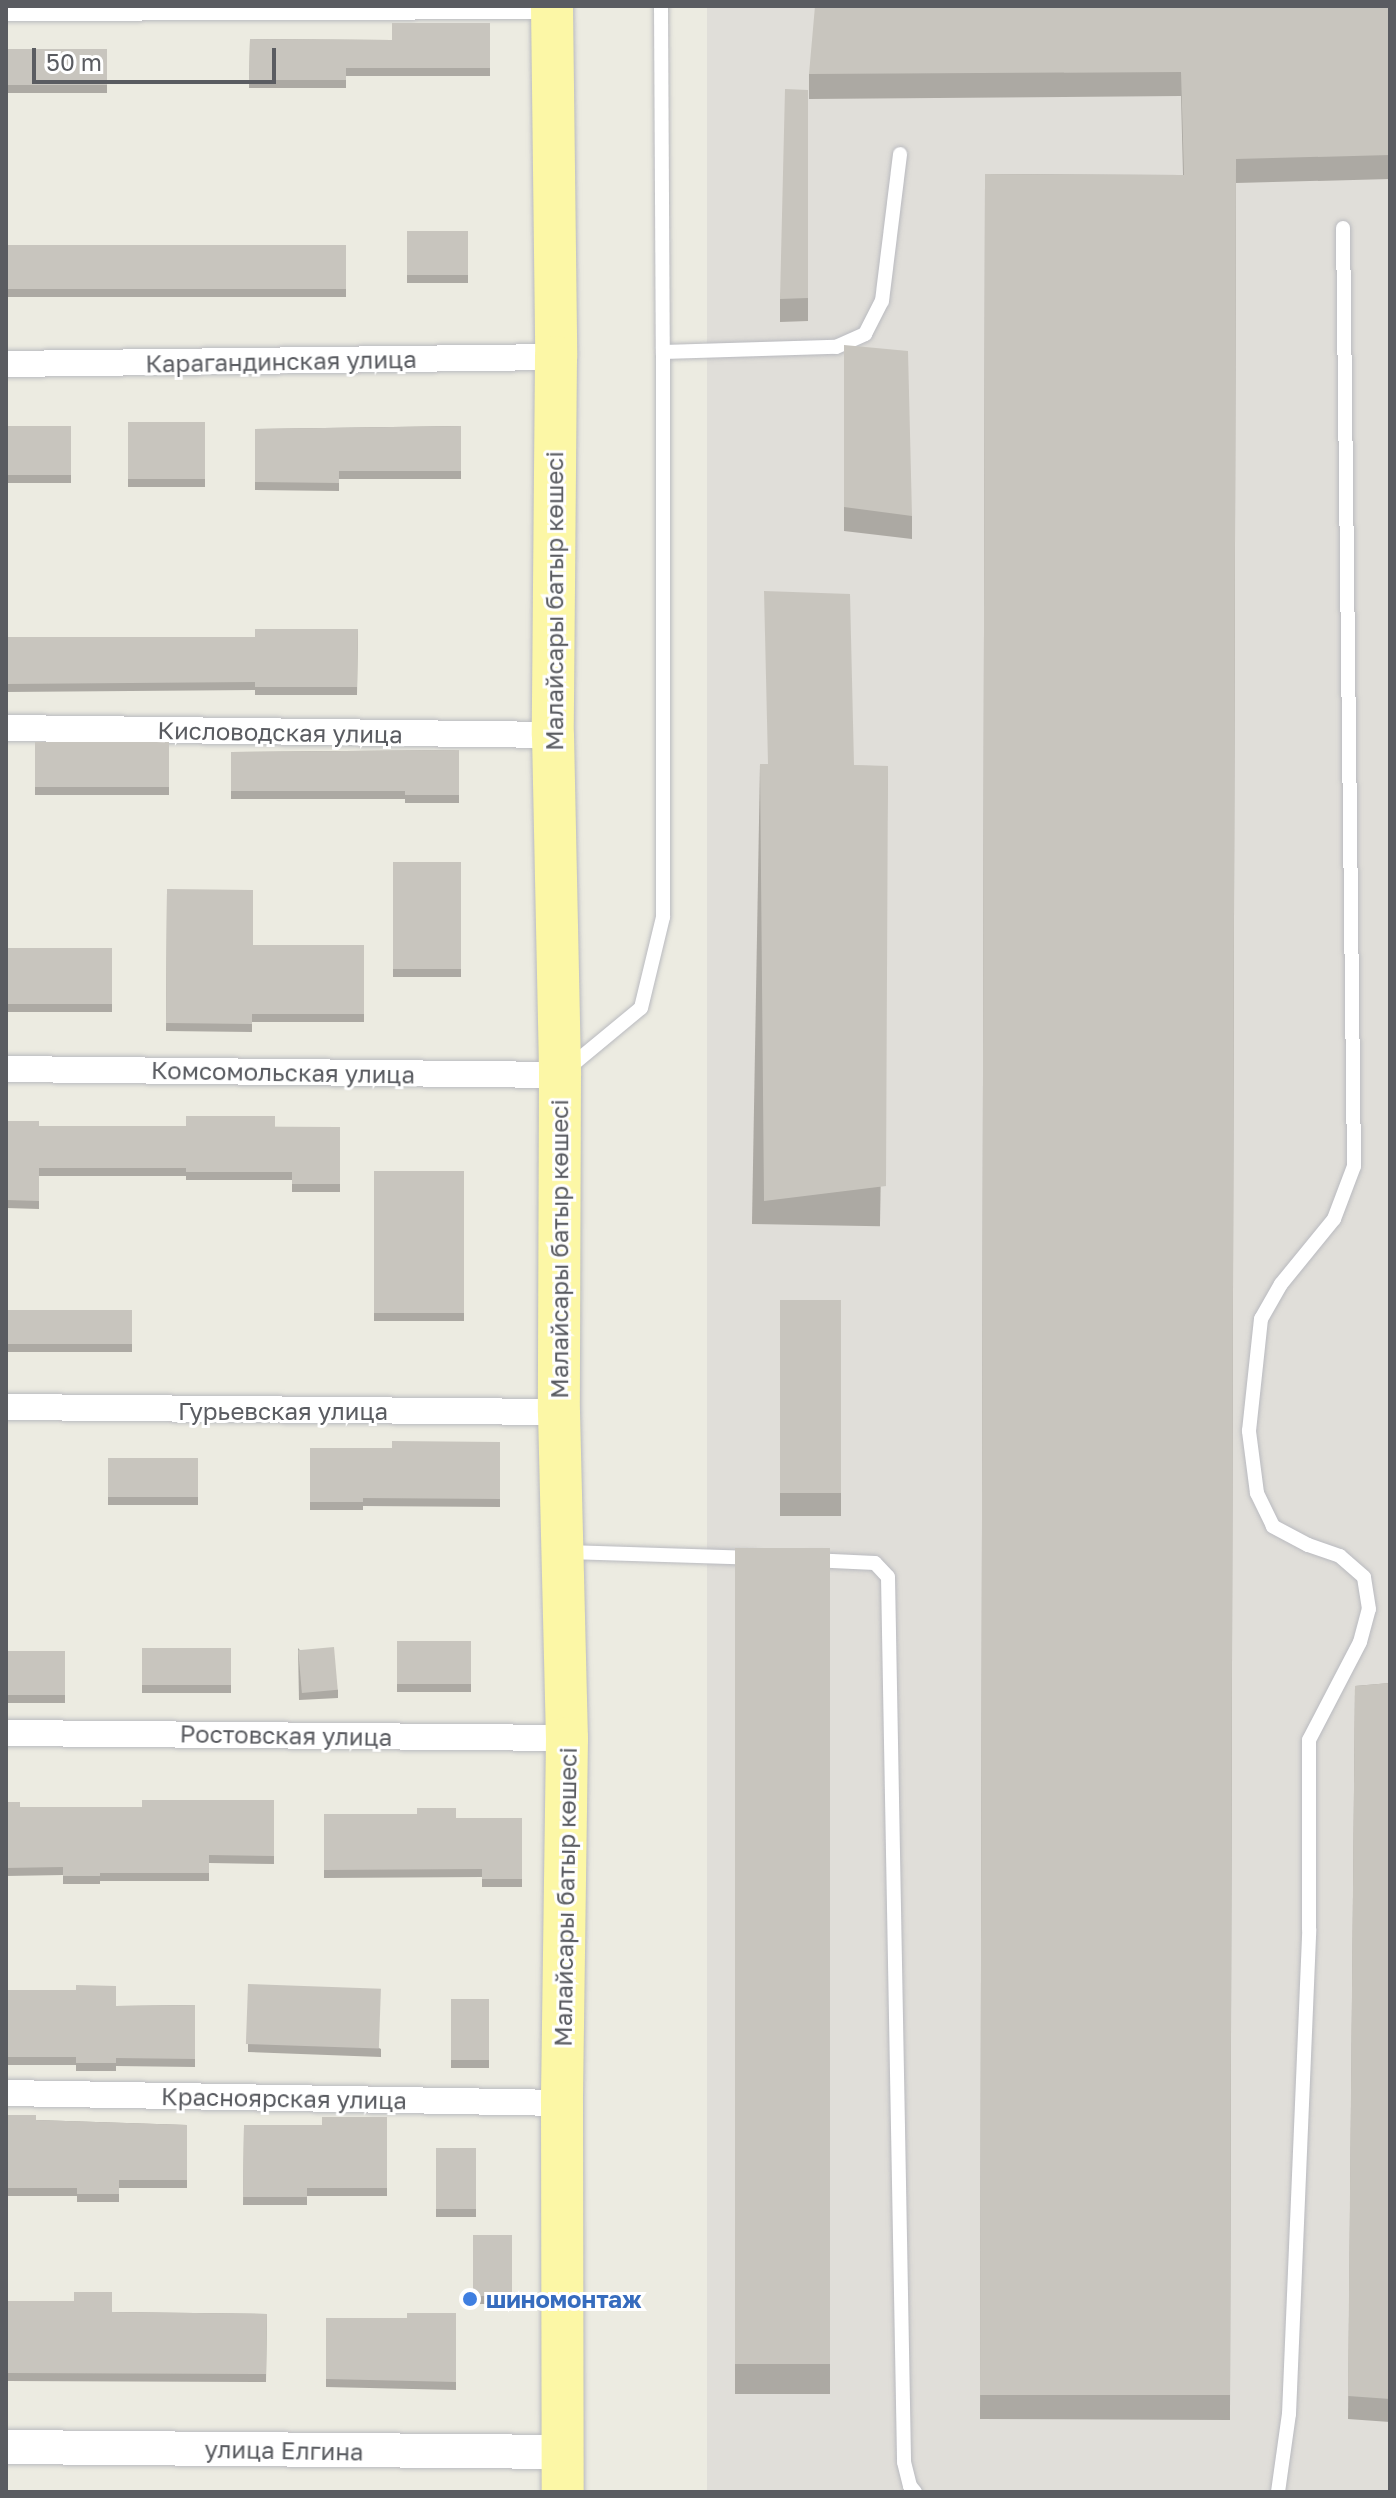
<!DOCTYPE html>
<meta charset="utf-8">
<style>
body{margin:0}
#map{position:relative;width:1396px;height:2498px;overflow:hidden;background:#ecebe1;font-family:"Golos Text",sans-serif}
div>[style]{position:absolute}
.industrial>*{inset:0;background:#e0ded9;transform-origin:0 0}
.roads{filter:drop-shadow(0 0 2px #b9babf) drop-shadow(0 0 2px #b9babf)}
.service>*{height:14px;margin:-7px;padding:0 7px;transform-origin:7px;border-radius:7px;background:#fff}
.minor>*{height:26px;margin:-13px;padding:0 13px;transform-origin:13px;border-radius:13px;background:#fff}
.tertiary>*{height:34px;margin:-17px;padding:0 17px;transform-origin:17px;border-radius:17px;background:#fff}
.primary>*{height:42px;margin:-21px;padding:0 21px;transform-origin:21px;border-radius:21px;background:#fcf7a6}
.wall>*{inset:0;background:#aca9a3;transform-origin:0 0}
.building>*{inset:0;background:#c8c5be;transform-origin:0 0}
.dots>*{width:22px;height:22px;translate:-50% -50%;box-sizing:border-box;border:4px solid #fff;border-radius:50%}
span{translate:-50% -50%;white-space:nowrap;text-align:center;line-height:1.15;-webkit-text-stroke:6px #fff;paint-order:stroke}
.street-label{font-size:24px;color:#5a5c61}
.shop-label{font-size:24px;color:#366cbe;font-weight:700}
.left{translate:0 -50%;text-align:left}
.frame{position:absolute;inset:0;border:8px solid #5a5c61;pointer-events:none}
.scale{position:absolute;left:32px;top:48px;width:244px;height:36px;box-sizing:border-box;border:4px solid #5a5c61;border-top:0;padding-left:10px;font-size:24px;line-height:28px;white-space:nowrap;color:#5a5c61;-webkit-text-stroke:6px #fff;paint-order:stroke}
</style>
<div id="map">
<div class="industrial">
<i style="left:707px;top:6px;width:683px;height:2487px"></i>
</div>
<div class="roads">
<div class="service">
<i style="left:661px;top:6px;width:346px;rotate:89.7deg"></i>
<i style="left:566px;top:1070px;width:97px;rotate:-39.6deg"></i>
<i style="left:641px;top:1008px;width:94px;rotate:-76.4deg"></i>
<i style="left:663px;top:917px;width:565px;rotate:-90deg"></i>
<i style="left:663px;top:352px;width:173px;rotate:-1.7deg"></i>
<i style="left:836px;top:347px;width:32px;rotate:-24deg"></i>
<i style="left:865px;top:334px;width:37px;rotate:-63deg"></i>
<i style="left:882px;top:301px;width:148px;rotate:-83deg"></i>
<i style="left:567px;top:1552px;width:187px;rotate:1.8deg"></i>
<i style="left:811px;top:1560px;width:64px;rotate:2.7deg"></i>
<i style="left:875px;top:1563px;width:19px;rotate:47deg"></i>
<i style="left:888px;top:1577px;width:885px;rotate:88.96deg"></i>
<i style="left:904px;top:2462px;width:25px;rotate:76deg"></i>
<i style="left:910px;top:2486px;width:8px;rotate:50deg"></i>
<i style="left:1278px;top:2492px;width:79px;rotate:-82deg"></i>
<i style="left:1289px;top:2414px;width:485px;rotate:-87.6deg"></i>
<i style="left:1309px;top:1929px;width:189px;rotate:-90deg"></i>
<i style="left:1309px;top:1740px;width:110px;rotate:-62.5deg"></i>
<i style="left:1360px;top:1642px;width:34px;rotate:-75deg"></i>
<i style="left:1369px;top:1609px;width:32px;rotate:-99deg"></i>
<i style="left:1364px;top:1577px;width:32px;rotate:-139deg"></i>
<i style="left:1340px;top:1556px;width:34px;rotate:-161deg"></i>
<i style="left:1308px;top:1545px;width:40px;rotate:-152deg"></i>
<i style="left:1273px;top:1526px;width:37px;rotate:-116deg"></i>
<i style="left:1257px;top:1493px;width:63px;rotate:-97.4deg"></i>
<i style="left:1249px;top:1431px;width:113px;rotate:-83.9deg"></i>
<i style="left:1261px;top:1319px;width:40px;rotate:-60.3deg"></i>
<i style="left:1281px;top:1284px;width:84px;rotate:-50.8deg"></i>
<i style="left:1334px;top:1219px;width:57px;rotate:-69.3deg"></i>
<i style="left:1354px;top:1166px;width:938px;rotate:-90.67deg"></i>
</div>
<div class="minor">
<i style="left:6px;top:8px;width:546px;rotate:-0.21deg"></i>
<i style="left:6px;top:364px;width:550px;rotate:-0.73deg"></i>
<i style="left:6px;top:728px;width:547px;rotate:0.73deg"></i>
<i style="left:6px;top:1069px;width:554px;rotate:0.62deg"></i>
<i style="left:6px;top:1407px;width:553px;rotate:0.52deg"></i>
<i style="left:6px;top:1733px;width:561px;rotate:0.51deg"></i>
<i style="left:6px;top:2093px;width:556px;rotate:1.03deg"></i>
</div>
<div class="tertiary">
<i style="left:6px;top:2447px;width:557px;rotate:0.51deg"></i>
</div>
<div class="primary">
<i style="left:552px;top:6px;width:351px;rotate:89.3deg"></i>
<i style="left:556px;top:357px;width:378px;rotate:90.5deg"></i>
<i style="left:553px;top:735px;width:340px;rotate:88.8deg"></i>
<i style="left:560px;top:1075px;width:337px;rotate:90.2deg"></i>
<i style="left:559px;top:1412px;width:326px;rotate:88.6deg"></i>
<i style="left:567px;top:1738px;width:365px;rotate:90.8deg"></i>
<i style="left:562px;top:2103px;width:389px;rotate:89.9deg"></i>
</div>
</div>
<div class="wall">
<i style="clip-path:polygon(1390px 6px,1390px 179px,1236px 183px,1230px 2420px,980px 2419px,985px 174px,1183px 175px,1181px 96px,809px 99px,809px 74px)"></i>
<i style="clip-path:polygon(490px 23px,490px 76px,346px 76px,346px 88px,249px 88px,250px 39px,392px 40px)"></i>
<i style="left:7px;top:49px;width:100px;height:44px"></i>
<i style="clip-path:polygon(808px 90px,808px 321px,780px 322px,780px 299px)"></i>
<i style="left:407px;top:231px;width:61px;height:52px"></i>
<i style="left:6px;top:245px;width:340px;height:52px"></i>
<i style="clip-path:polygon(844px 345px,912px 516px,912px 539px,844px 531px)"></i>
<i style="left:128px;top:422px;width:77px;height:65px"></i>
<i style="left:71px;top:426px;width:57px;height:65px;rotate:90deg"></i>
<i style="clip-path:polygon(461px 426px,461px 479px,339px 479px,339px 491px,255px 490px,255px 429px)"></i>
<i style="clip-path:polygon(358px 629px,357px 695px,255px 695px,255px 690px,6px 692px,6px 637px,255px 637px)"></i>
<i style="left:35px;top:742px;width:134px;height:53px"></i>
<i style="clip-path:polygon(459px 750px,459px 803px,405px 803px,405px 799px,231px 799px,231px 752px)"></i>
<i style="left:760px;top:764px;width:128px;height:460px;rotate:1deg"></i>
<i style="left:393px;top:862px;width:68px;height:115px"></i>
<i style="clip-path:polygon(167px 889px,253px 945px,364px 945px,364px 1022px,252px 1022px,252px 1032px,166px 1031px)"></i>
<i style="left:7px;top:948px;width:105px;height:64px"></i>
<i style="clip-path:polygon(6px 1121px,39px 1126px,340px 1127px,340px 1192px,292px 1192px,292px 1180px,186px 1180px,186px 1176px,39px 1176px,39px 1209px,6px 1208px)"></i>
<i style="left:374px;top:1171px;width:90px;height:150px"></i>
<i style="left:780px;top:1300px;width:61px;height:216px"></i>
<i style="left:6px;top:1310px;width:126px;height:42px"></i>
<i style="clip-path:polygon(500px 1442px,500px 1507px,363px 1506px,363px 1510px,310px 1510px,310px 1448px,392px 1448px)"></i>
<i style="left:108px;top:1458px;width:90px;height:47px"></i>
<i style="left:735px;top:1548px;width:95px;height:846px"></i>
<i style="left:397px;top:1641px;width:74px;height:51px"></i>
<i style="left:142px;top:1648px;width:89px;height:45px"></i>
<i style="clip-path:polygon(298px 1648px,338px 1690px,338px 1698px,299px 1700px)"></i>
<i style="left:6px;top:1651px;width:59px;height:52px"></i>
<i style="clip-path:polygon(1390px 1683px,1390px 2422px,1348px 2419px,1355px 1686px)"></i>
<i style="clip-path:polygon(274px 1800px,274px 1864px,209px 1863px,209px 1881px,100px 1881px,100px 1884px,63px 1884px,63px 1875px,6px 1876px,6px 1802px,20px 1807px,142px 1807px)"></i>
<i style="clip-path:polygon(324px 1814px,456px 1818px,522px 1818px,522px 1887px,482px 1887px,482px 1877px,324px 1878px)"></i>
<i style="clip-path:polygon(248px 1984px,381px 2049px,381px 2057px,248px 2052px)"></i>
<i style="clip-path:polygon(6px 1990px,116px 2006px,195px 2005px,195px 2067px,116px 2066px,116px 2071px,76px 2071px,76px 2065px,6px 2065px)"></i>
<i style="left:451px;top:1999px;width:38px;height:69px"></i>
<i style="clip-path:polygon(6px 2115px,36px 2120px,187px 2125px,187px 2188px,119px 2188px,119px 2202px,77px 2202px,77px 2196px,6px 2196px)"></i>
<i style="clip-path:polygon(387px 2117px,387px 2196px,307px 2196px,307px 2205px,243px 2205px,244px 2125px,322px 2125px)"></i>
<i style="left:436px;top:2148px;width:40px;height:69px"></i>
<i style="left:473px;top:2235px;width:39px;height:69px"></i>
<i style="clip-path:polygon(6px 2301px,112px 2312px,267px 2314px,266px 2382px,6px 2381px)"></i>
<i style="clip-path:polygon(456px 2313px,456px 2390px,326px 2387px,326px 2318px,407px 2318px)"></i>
</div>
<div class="building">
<i style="clip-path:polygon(815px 6px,1390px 6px,1390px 155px,1236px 159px,1230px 2395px,980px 2395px,985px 174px,1184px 175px,1181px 72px,809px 74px)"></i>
<i style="clip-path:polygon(392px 23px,490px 23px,490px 68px,346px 68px,346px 80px,249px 80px,250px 39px,392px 40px)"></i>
<i style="left:7px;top:49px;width:100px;height:36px"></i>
<i style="clip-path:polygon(785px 89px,808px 90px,808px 298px,780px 299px)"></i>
<i style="left:407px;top:231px;width:61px;height:44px"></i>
<i style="left:6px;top:245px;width:340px;height:44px"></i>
<i style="clip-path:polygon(844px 345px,908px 351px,912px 516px,844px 507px)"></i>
<i style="left:128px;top:422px;width:77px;height:57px"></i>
<i style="left:71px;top:426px;width:49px;height:65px;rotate:90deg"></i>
<i style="clip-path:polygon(461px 426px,461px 471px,339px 471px,339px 483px,255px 482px,255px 429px)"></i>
<i style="clip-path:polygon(764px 591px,850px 594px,854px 765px,888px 766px,886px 1186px,764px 1201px,760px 764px,768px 764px)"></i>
<i style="clip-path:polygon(255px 629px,358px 629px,357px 687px,255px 687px,255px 682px,6px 684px,6px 637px,255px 637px)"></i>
<i style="left:35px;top:742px;width:134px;height:45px"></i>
<i style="clip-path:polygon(459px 750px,459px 795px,405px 795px,405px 791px,231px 791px,231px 752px)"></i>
<i style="left:393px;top:862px;width:68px;height:107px"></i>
<i style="clip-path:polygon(167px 889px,253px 890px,253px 945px,364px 945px,364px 1014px,252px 1014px,252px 1024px,166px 1023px)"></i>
<i style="left:7px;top:948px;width:105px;height:56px"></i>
<i style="clip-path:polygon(186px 1116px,275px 1116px,275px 1127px,340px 1127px,340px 1184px,292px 1184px,292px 1172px,186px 1172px,186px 1168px,39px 1168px,39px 1201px,6px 1200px,6px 1121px,39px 1121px,39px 1126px,186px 1126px)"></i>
<i style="left:374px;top:1171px;width:90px;height:142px"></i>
<i style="left:780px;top:1300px;width:61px;height:193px"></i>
<i style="left:6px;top:1310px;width:126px;height:34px"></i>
<i style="clip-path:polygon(392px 1441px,500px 1442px,500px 1499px,363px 1498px,363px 1502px,310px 1502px,310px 1448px,392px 1448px)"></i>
<i style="left:108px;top:1458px;width:90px;height:39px"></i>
<i style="left:735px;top:1548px;width:95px;height:816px"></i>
<i style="left:397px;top:1641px;width:74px;height:43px"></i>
<i style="left:334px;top:1647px;width:43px;height:36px;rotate:85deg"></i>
<i style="left:142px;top:1648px;width:89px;height:37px"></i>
<i style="left:6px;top:1651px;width:59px;height:44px"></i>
<i style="clip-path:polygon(1390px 1683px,1390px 2399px,1348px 2396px,1355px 1686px)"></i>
<i style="clip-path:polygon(142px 1800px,274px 1800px,274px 1856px,209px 1855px,209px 1873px,100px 1873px,100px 1876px,63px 1876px,63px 1867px,6px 1868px,6px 1802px,20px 1802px,20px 1807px,142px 1807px)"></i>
<i style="clip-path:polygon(417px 1808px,456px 1808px,456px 1818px,522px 1818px,522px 1879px,482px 1879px,482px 1869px,324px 1870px,324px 1814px,417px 1814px)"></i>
<i style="left:248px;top:1984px;width:133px;height:60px;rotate:2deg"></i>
<i style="clip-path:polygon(76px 1985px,116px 1986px,116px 2006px,195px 2005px,195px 2059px,116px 2058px,116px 2063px,76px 2063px,76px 2057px,6px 2057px,6px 1990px,76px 1990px)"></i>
<i style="left:451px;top:1999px;width:38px;height:61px"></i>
<i style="clip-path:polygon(6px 2115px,36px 2115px,36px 2120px,187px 2125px,187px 2180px,119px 2180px,119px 2194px,77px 2194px,77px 2188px,6px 2188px)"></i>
<i style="clip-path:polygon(322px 2117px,387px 2117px,387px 2188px,307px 2188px,307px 2197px,243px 2197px,244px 2125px,322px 2125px)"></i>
<i style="left:436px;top:2148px;width:40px;height:61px"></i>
<i style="left:473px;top:2235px;width:39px;height:61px"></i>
<i style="clip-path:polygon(74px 2292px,112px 2292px,112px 2312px,267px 2314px,266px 2374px,6px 2373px,6px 2301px,74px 2301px)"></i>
<i style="clip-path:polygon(407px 2313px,456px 2313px,456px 2382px,326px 2379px,326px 2318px,407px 2318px)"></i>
</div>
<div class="dots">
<i style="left:470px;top:2299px;background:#3f7fe0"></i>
</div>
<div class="street-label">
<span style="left:281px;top:361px;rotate:-1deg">Карагандинская улица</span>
<span style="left:554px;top:601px;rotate:-90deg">Малайсары батыр көшесі</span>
<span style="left:280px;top:732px;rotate:1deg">Кисловодская улица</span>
<span style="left:283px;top:1072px;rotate:1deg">Комсомольская улица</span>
<span style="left:559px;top:1249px;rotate:-90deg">Малайсары батыр көшесі</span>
<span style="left:283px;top:1411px">Гурьевская улица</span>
<span style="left:286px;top:1735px;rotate:1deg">Ростовская улица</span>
<span style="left:565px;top:1897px;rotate:-89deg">Малайсары батыр көшесі</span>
<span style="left:284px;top:2098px;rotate:1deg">Красноярская улица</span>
<span style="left:284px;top:2450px;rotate:1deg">улица Елгина</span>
</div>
<div class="shop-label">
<span class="left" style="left:486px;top:2299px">шиномонтаж</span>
</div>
<div class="frame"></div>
<div class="scale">50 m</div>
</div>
